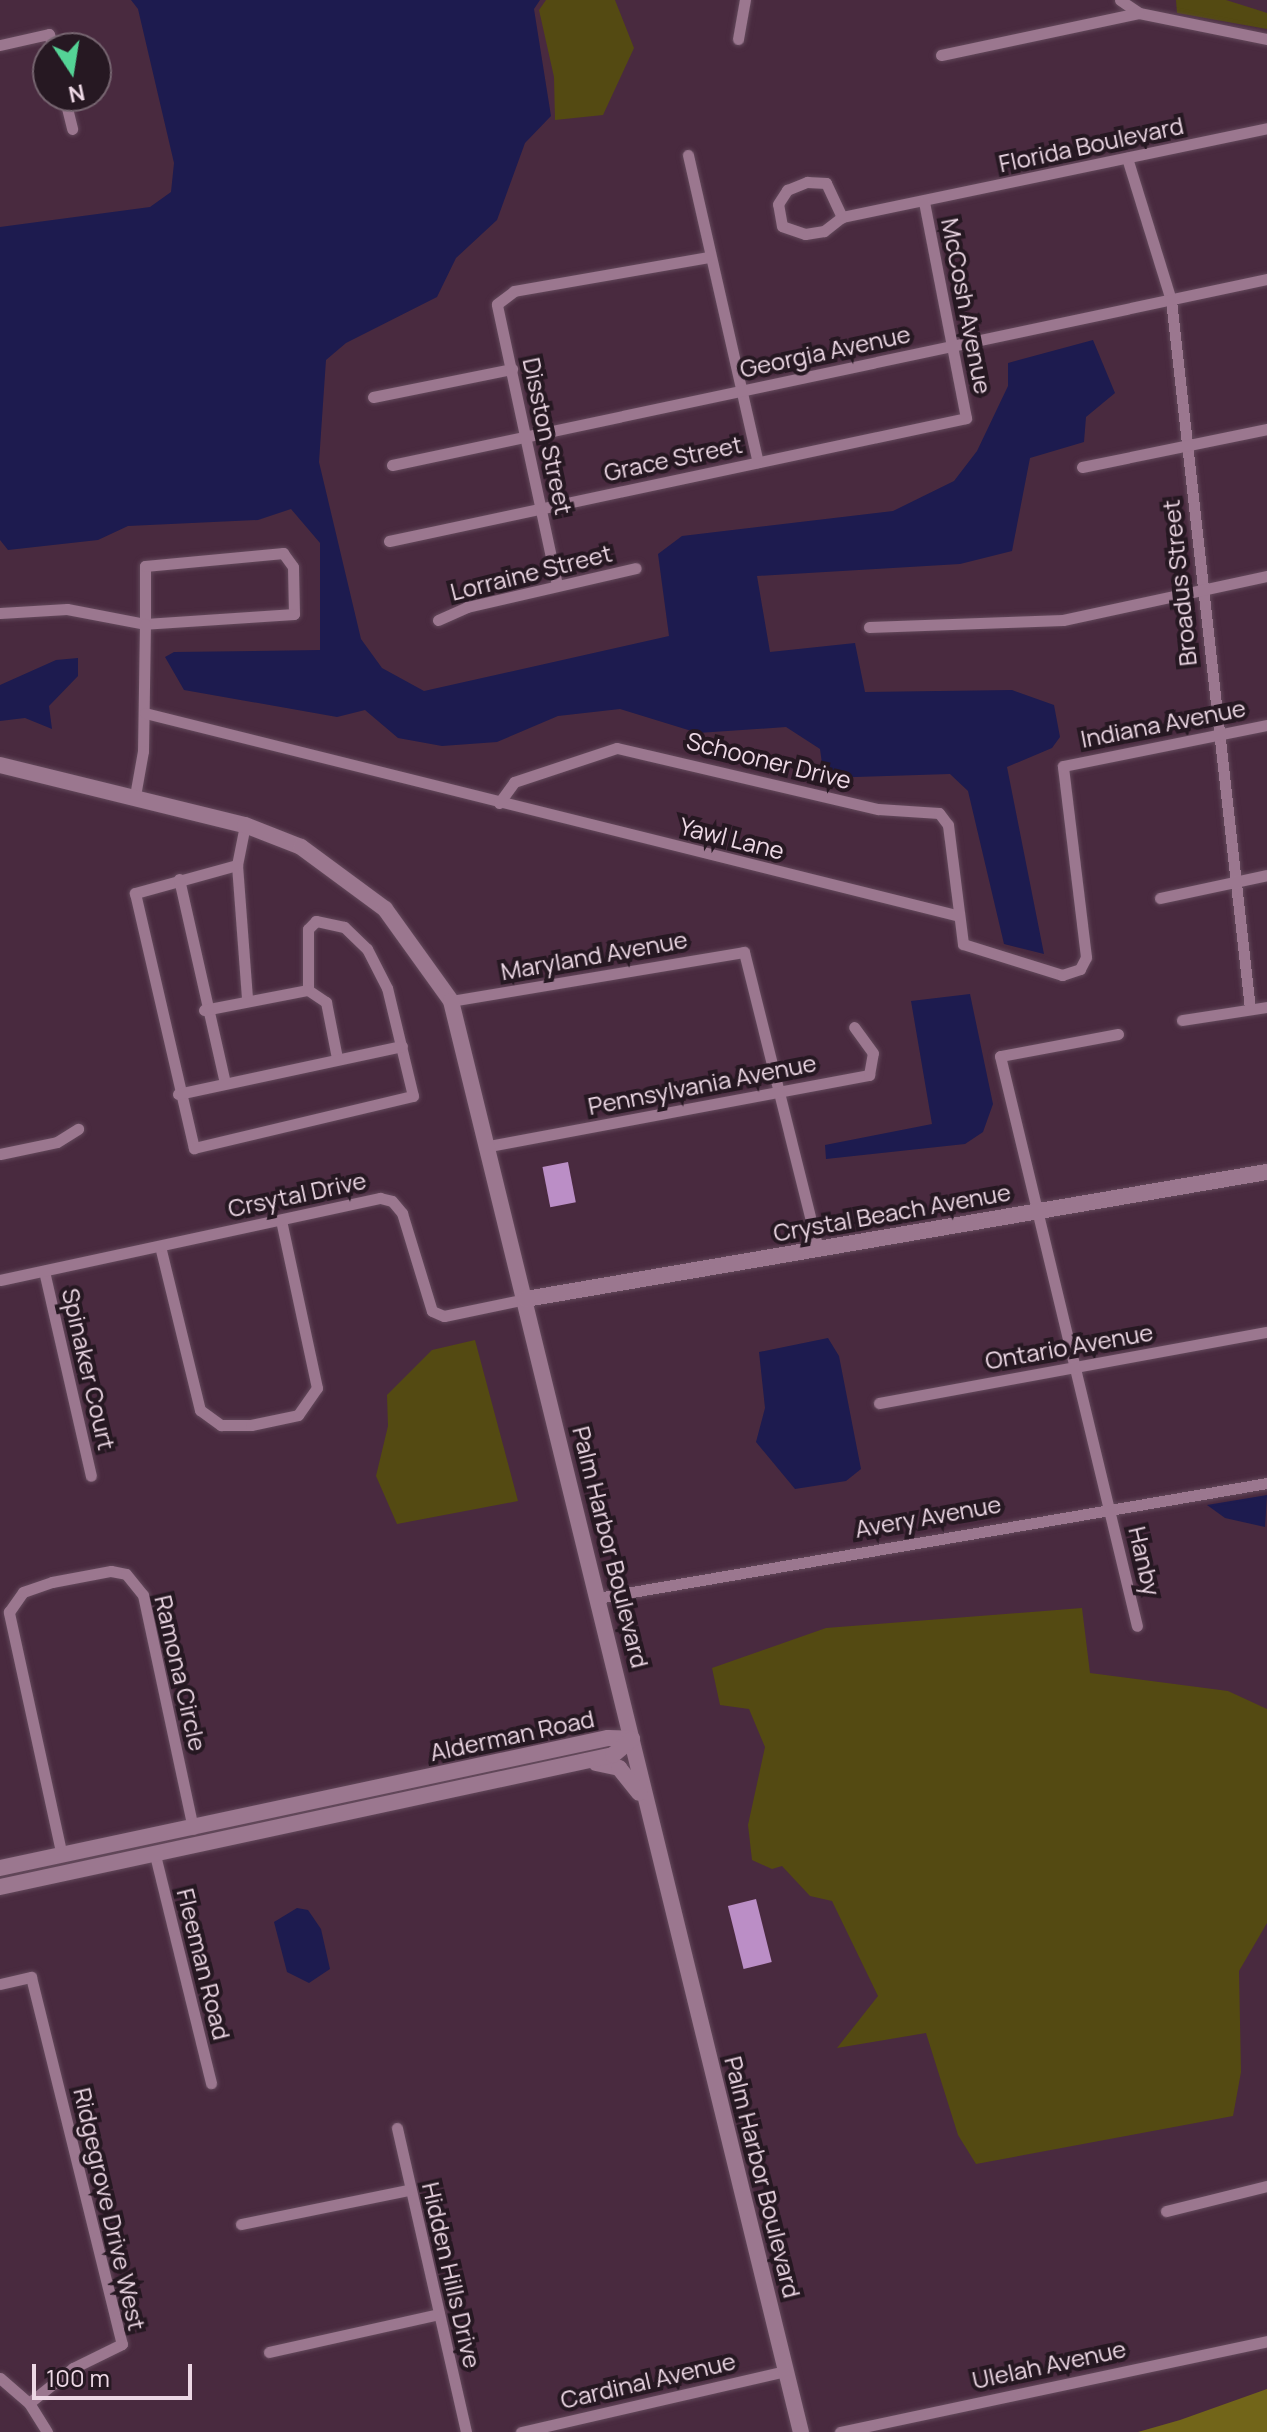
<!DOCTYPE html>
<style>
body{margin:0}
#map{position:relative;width:1267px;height:2432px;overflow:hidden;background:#492a3f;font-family:Manrope,sans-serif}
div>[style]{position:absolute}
.green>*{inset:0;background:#544a12}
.forest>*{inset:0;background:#726519}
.water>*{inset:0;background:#1d1b4f}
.building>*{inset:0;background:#bb8ec6;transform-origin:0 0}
.roads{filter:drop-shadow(0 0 2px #63495b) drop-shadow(0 0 2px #63495b)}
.street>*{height:11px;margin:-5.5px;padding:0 5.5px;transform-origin:5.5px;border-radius:5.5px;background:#9b778f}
.secondary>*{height:16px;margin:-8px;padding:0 8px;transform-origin:8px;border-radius:8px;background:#9b778f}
span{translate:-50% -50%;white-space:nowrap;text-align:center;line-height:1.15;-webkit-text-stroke:8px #261822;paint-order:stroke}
.street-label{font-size:24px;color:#edd8e5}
.north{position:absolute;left:32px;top:32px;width:80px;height:80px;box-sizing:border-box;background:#261822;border:2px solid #766570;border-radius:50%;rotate:168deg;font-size:22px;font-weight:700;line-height:32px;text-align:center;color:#edd8e5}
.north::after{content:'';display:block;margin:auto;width:28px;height:36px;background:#54d396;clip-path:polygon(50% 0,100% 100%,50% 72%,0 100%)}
.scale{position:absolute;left:32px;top:2364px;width:160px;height:36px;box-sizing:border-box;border:4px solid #edd8e5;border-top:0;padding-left:10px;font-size:24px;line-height:28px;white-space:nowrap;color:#edd8e5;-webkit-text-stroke:6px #261822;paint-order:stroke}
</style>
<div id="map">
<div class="green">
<i style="clip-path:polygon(546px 0,615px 0,634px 48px,603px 115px,555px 120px,554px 77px,539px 10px)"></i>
<i style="clip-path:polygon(1176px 0,1226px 0,1261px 11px,1267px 13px,1267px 29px,1177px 13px)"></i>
<i style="clip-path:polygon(475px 1340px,518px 1501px,397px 1524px,376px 1476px,388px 1426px,387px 1395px,432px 1350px)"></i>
<i style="clip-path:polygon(1082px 1608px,1090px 1673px,1228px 1691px,1267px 1709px,1267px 1923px,1239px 1971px,1241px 2072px,1233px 2116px,976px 2164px,958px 2135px,926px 2033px,837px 2048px,878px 1996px,832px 1901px,810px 1896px,782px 1866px,772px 1869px,752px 1860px,748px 1825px,765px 1747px,749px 1709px,720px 1705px,712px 1668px,826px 1628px)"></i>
</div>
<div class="forest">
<i style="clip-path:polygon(1267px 2389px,1267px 2432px,1138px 2432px,1180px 2420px)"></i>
</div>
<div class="water">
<i style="clip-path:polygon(131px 0,540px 0,534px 9px,551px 116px,525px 143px,497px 220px,456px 258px,437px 297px,346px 343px,326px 360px,319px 462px,361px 639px,382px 668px,424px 691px,669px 636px,658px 554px,682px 536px,893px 511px,954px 481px,977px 451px,1008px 386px,1008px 363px,1093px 340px,1115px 393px,1086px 417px,1084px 442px,1030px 458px,1012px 551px,960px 564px,757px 576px,770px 652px,855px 643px,865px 692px,1012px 690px,1054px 705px,1060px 737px,1052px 748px,1007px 767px,1044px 954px,1004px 944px,968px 791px,950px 774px,824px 778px,820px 749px,786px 727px,698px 733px,620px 709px,558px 716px,497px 742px,442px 746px,398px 738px,365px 710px,337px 717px,184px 690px,165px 657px,174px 652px,320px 650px,320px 543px,291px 509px,258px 520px,128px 526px,98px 540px,8px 550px,0 540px,0 227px,150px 207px,171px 192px,174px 163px,138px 9px)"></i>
<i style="clip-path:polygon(78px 658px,78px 676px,49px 706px,52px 729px,25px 718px,0 721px,0 685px,56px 660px)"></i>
<i style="clip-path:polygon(970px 994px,993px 1104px,983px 1132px,965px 1144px,826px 1159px,825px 1145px,932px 1124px,911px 1001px)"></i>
<i style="clip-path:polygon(828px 1338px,839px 1356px,861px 1469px,846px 1481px,795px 1489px,756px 1442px,765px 1408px,759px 1352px)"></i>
<i style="clip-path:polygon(1267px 1495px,1265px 1527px,1225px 1518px,1207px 1505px)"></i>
<i style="clip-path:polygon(297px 1908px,308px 1910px,321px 1929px,330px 1969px,309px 1983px,287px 1972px,274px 1922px)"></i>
</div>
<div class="building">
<i style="left:568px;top:1162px;width:41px;height:26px;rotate:79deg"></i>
<i style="left:756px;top:1899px;width:65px;height:29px;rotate:76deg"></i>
</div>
<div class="roads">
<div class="street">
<i style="left:1120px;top:0;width:23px;rotate:34deg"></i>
<i style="left:1139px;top:13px;width:131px;rotate:11.5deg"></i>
<i style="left:738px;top:39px;width:40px;rotate:-80deg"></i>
<i style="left:0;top:45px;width:50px;rotate:-12.7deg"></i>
<i style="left:49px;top:34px;width:15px;rotate:74deg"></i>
<i style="left:941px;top:55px;width:202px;rotate:-12deg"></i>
<i style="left:64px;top:96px;width:34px;rotate:76deg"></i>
<i style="left:688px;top:155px;width:315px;rotate:77.2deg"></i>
<i style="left:1127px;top:158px;width:149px;rotate:72.8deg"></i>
<i style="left:1171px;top:300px;width:713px;rotate:83.64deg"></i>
<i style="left:807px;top:182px;width:19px;rotate:3deg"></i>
<i style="left:826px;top:183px;width:38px;rotate:65deg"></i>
<i style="left:842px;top:217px;width:23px;rotate:142deg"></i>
<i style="left:824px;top:231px;width:19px;rotate:171deg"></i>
<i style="left:805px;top:234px;width:24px;rotate:-161deg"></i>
<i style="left:782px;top:226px;width:22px;rotate:-100deg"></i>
<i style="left:778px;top:204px;width:17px;rotate:-57deg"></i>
<i style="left:787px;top:190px;width:22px;rotate:-22deg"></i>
<i style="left:842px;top:217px;width:434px;rotate:-11.8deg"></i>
<i style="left:373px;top:397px;width:142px;rotate:-11.4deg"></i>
<i style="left:392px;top:465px;width:895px;rotate:-12deg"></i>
<i style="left:1082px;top:467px;width:189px;rotate:-11.6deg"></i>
<i style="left:389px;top:541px;width:590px;rotate:-12.03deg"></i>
<i style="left:966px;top:418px;width:220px;rotate:-101deg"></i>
<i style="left:283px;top:553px;width:17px;rotate:54deg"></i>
<i style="left:293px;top:567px;width:47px;rotate:88.8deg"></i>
<i style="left:294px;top:614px;width:149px;rotate:176.2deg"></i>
<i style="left:145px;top:624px;width:58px;rotate:-90deg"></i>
<i style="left:145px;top:566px;width:139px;rotate:-5.4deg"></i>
<i style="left:557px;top:585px;width:287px;rotate:-102.1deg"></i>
<i style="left:497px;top:304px;width:21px;rotate:-37deg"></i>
<i style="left:514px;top:291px;width:198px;rotate:-9.9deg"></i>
<i style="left:0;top:613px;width:67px;rotate:-3.4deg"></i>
<i style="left:67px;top:609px;width:79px;rotate:10.9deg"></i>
<i style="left:145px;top:624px;width:127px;rotate:90.9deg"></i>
<i style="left:143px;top:751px;width:46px;rotate:100.1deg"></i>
<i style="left:438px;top:620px;width:32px;rotate:-24deg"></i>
<i style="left:467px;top:607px;width:173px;rotate:-13deg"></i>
<i style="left:869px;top:627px;width:194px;rotate:-2.1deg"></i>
<i style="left:1063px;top:620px;width:209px;rotate:-12.2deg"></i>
<i style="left:145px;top:713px;width:836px;rotate:13.99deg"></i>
<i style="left:499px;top:803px;width:26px;rotate:-54deg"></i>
<i style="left:514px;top:782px;width:108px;rotate:-18.3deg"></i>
<i style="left:617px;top:748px;width:268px;rotate:13.2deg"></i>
<i style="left:878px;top:809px;width:61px;rotate:3.8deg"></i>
<i style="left:939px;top:813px;width:15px;rotate:53deg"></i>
<i style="left:948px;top:825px;width:120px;rotate:82.8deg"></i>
<i style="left:963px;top:944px;width:104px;rotate:17.4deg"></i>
<i style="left:1062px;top:975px;width:19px;rotate:-18deg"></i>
<i style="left:1080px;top:969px;width:13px;rotate:-63deg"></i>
<i style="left:1086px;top:957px;width:192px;rotate:-96.9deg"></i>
<i style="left:1063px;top:766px;width:208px;rotate:-11.4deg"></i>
<i style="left:245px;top:825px;width:41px;rotate:101.3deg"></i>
<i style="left:237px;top:865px;width:132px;rotate:85.7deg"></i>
<i style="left:237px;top:865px;width:106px;rotate:164.6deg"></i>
<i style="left:135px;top:893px;width:262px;rotate:77deg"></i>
<i style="left:194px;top:1148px;width:225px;rotate:-13.4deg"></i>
<i style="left:413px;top:1096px;width:111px;rotate:-103.5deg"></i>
<i style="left:387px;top:988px;width:44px;rotate:-117.1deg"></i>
<i style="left:367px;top:949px;width:32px;rotate:-136deg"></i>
<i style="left:344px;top:927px;width:29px;rotate:-168deg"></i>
<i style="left:316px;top:921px;width:11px;rotate:135deg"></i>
<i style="left:308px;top:929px;width:61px;rotate:90deg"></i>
<i style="left:179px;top:879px;width:205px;rotate:77.3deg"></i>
<i style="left:1160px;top:898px;width:109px;rotate:-12.1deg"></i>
<i style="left:451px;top:1001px;width:297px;rotate:-9.5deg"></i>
<i style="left:744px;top:952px;width:306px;rotate:76deg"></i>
<i style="left:204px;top:1010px;width:106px;rotate:-10.9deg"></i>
<i style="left:308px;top:990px;width:22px;rotate:34deg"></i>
<i style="left:326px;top:1002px;width:57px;rotate:78.9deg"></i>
<i style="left:1182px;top:1020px;width:86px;rotate:-8.7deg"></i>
<i style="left:1118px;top:1034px;width:120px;rotate:169.4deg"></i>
<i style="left:1000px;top:1056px;width:586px;rotate:76.49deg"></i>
<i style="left:178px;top:1094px;width:229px;rotate:-12.1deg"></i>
<i style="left:489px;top:1146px;width:387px;rotate:-10.6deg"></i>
<i style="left:869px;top:1075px;width:22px;rotate:-80deg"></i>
<i style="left:873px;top:1053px;width:32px;rotate:-126deg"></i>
<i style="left:0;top:1154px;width:58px;rotate:-11.9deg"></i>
<i style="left:57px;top:1142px;width:25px;rotate:-32deg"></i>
<i style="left:160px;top:1246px;width:169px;rotate:76.3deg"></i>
<i style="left:200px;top:1410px;width:26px;rotate:36deg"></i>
<i style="left:221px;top:1425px;width:30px"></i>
<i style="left:251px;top:1425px;width:48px;rotate:-12deg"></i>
<i style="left:298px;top:1415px;width:33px;rotate:-55deg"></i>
<i style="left:317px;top:1388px;width:172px;rotate:-102.1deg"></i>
<i style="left:44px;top:1271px;width:210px;rotate:77.1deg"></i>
<i style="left:0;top:1280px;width:389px;rotate:-12.2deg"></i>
<i style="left:380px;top:1198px;width:12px;rotate:14deg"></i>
<i style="left:392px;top:1201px;width:16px;rotate:50deg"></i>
<i style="left:402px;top:1213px;width:102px;rotate:73deg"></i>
<i style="left:432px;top:1311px;width:13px;rotate:23deg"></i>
<i style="left:444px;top:1316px;width:84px;rotate:-11.7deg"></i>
<i style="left:879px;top:1403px;width:394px;rotate:-10.4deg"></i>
<i style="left:597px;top:1598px;width:680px;rotate:-9.74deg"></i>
<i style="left:155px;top:1855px;width:235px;rotate:76.2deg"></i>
<i style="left:62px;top:1856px;width:250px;rotate:-102.3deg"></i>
<i style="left:9px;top:1612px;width:24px;rotate:-55deg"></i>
<i style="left:23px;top:1592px;width:31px;rotate:-19deg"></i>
<i style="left:52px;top:1582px;width:60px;rotate:-10.6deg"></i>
<i style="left:111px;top:1571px;width:15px;rotate:11deg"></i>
<i style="left:126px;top:1574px;width:27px;rotate:51deg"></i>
<i style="left:143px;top:1595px;width:239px;rotate:77.9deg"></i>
<i style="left:0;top:1984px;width:32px;rotate:-13deg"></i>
<i style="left:31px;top:1977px;width:378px;rotate:76.1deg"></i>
<i style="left:122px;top:2344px;width:55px;rotate:153.9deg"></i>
<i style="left:73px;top:2368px;width:56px;rotate:141.5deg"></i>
<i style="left:397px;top:2128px;width:312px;rotate:77.2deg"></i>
<i style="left:1166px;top:2211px;width:104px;rotate:-13.9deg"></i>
<i style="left:241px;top:2224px;width:170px;rotate:-11.5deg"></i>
<i style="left:269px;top:2352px;width:174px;rotate:-12.6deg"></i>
<i style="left:0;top:2378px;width:38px;rotate:41deg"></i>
<i style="left:29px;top:2403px;width:34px;rotate:58deg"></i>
<i style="left:521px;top:2432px;width:271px;rotate:-13deg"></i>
<i style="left:840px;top:2432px;width:437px;rotate:-12deg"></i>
</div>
<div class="secondary">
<i style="left:0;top:765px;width:252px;rotate:13.8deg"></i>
<i style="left:245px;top:825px;width:60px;rotate:21.4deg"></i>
<i style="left:301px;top:847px;width:104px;rotate:36.4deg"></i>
<i style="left:385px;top:909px;width:113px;rotate:54.3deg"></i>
<i style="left:451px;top:1001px;width:1473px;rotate:76.26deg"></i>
<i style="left:526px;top:1299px;width:752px;rotate:-9.73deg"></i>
<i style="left:596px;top:1763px;width:24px;rotate:12deg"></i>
<i style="left:619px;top:1768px;width:32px;rotate:51deg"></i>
<i style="left:0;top:1868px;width:622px;rotate:-12.07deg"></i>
<i style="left:608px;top:1738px;width:24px;rotate:2deg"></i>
<i style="left:0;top:1887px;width:627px;rotate:-12.15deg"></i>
<i style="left:613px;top:1755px;width:25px;rotate:-40deg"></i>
</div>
</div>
<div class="street-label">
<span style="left:1091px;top:144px;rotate:-12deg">Florida Boulevard</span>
<span style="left:967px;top:306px;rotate:79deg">McCosh Avenue</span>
<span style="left:825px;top:351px;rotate:-12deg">Georgia Avenue</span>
<span style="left:548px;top:436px;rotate:78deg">Disston Street</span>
<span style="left:673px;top:458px;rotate:-12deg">Grace Street</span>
<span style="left:531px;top:572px;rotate:-14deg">Lorraine Street</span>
<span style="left:1179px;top:583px;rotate:-96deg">Broadus Street</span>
<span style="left:1163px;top:723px;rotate:-11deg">Indiana Avenue</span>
<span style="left:769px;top:760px;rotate:14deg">Schooner Drive</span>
<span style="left:732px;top:838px;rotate:14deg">Yawl Lane</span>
<span style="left:594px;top:955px;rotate:-10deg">Maryland Avenue</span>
<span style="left:702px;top:1084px;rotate:-11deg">Pennsylvania Avenue</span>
<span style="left:297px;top:1194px;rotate:-12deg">Crsytal Drive</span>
<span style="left:892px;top:1212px;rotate:-10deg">Crystal Beach Avenue</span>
<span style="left:1069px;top:1346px;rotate:-10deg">Ontario Avenue</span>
<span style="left:89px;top:1369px;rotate:77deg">Spinaker Court</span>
<span style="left:928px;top:1516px;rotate:-10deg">Avery Avenue</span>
<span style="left:611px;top:1547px;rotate:76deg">Palm Harbor Boulevard</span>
<span style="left:1145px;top:1561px;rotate:77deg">Hanby</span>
<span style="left:181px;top:1673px;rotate:77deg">Ramona Circle</span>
<span style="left:512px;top:1735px;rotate:-12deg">Alderman Road</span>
<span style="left:204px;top:1964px;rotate:76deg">Fleeman Road</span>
<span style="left:763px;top:2177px;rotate:76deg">Palm Harbor Boulevard</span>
<span style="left:110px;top:2209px;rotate:77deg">Ridgegrove Drive West</span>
<span style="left:452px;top:2275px;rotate:77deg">Hidden Hills Drive</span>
<span style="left:1049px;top:2364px;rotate:-12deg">Ulelah Avenue</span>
<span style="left:648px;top:2380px;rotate:-13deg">Cardinal Avenue</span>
</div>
<div class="north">N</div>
<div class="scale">100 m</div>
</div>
